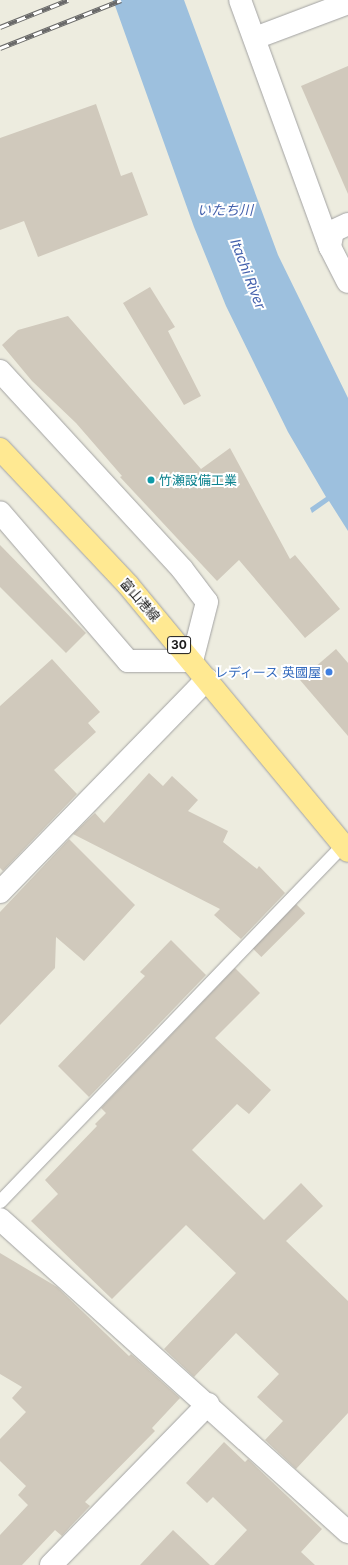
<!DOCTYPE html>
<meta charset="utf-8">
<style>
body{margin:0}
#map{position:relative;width:348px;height:1565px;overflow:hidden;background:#edecdf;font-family:Inter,"Noto Sans JP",sans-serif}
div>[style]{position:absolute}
.water>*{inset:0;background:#9dc0de}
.building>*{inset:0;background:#d0c9bc;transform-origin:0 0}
.roads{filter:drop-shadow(0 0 1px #a2a2a2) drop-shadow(0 0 1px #a2a2a2)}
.lane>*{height:13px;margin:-6.5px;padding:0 6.5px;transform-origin:6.5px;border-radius:6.5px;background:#fff}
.street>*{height:22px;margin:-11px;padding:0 11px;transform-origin:11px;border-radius:11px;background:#fff}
.primary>*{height:22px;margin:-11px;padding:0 11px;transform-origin:11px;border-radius:11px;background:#ffe992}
.rail>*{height:4.5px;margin-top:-2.25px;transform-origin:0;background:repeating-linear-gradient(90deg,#fff 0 9px,#696969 0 18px);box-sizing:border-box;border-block:1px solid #696969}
.dots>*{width:11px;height:11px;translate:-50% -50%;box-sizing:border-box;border:2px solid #fff;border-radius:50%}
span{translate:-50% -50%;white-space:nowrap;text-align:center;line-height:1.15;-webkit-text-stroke:4px #fff;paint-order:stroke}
.shield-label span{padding:1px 3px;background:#fff;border:1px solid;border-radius:3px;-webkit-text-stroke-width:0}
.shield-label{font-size:12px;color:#1b1b1b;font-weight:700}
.culture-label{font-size:13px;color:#0d838f}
.left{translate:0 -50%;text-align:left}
.street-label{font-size:13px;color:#1b1b1b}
.shop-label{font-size:13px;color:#366cbe}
.right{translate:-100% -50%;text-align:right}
.water-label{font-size:14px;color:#4461ad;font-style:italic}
</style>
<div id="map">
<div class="water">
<i style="clip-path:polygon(113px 0,184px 0,278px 255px,348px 398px,348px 531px,329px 501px,312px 513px,310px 508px,326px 497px,288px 432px,226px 306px,194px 227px)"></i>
</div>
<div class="building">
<i style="clip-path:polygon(348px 66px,348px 194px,301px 86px)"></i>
<i style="clip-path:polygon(96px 104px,121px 176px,132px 172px,148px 215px,38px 257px,24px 221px,0 230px,0 138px)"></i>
<i style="clip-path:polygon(150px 287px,175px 327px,168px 331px,201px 396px,184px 405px,123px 303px)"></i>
<i style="clip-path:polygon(68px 316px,201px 469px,230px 448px,290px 559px,295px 555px,340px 609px,305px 638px,239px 560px,217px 581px,120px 477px,122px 476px,76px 423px,32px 381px,2px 345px,18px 330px)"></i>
<i style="clip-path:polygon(0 545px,86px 633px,66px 653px,0 587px)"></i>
<i style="clip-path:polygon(336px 649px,348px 663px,348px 736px,300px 680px)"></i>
<i style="clip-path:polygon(52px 659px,100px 712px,88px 723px,96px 732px,54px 770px,77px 794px,3px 871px,0 868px,0 706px)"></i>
<i style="clip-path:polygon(149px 773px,163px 786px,172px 776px,198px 800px,188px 811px,228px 831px,223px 842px,257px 869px,259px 866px,285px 893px,241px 939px,214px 915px,220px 909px,73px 834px,95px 813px,104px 823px)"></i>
<i style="clip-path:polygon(69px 839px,135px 905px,84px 961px,56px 937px,55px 968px,0 1025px,0 912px)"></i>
<i style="left:296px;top:904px;width:13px;height:62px;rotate:45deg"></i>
<i style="clip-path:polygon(171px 940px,206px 975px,89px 1097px,58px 1066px,145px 976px,140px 972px)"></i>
<i style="clip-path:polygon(235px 968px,260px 993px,215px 1038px,271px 1090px,249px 1114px,237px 1104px,192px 1150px,264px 1220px,301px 1183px,323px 1206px,286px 1241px,348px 1301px,348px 1413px,296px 1469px,265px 1440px,283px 1421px,257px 1397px,279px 1374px,236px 1333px,194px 1377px,164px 1349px,236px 1273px,186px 1225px,112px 1299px,31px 1221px,58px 1194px,45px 1180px,97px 1126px,95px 1124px,106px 1113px,101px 1108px)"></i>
<i style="clip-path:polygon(0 1253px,57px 1287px,129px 1356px,131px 1354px,180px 1398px,152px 1428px,155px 1431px,85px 1502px,90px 1506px,70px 1527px,62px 1536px,55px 1530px,22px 1565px,0 1565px,0 1535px,28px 1505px,18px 1495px,26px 1486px,0 1461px,0 1439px,26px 1412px,12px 1398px,22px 1387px,0 1374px)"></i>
<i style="clip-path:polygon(224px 1442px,245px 1462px,248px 1459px,322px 1529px,301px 1552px,315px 1565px,214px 1565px,247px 1530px,213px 1497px,207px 1503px,186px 1483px)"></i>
<i style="clip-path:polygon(173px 1530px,210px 1565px,140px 1565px)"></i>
</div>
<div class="roads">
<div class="lane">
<i style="left:0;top:1201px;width:495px;rotate:-46.1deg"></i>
</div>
<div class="street">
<i style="left:240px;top:0;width:263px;rotate:70deg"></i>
<i style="left:255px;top:38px;width:99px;rotate:-20.6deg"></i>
<i style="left:348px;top:224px;width:17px;rotate:155deg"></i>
<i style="left:333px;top:231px;width:16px;rotate:101deg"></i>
<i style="left:330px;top:247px;width:39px;rotate:63deg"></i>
<i style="left:0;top:371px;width:269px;rotate:47.4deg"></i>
<i style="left:182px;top:569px;width:41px;rotate:52.9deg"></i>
<i style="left:207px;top:602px;width:61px;rotate:104.3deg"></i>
<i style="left:192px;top:661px;width:64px;rotate:180deg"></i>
<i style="left:128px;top:661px;width:196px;rotate:-130.7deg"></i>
<i style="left:0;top:892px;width:297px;rotate:-45.8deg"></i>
<i style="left:0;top:1219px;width:468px;rotate:42deg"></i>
<i style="left:51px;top:1565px;width:225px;rotate:-45.7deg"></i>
</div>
<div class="primary">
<i style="left:0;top:449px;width:187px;rotate:46.7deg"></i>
<i style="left:128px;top:585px;width:345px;rotate:50.4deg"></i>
</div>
</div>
<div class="rail">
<i style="left:0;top:27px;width:73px;rotate:-21.7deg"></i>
<i style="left:0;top:48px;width:130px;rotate:-21.6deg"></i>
</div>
<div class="dots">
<i style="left:151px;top:480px;background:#0f9aa8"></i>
<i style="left:329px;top:672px;background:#3f7fe0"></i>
</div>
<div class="shield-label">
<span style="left:179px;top:645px">30</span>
</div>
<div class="culture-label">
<span class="left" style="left:159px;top:480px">竹瀬設備工業</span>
</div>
<div class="street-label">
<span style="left:140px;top:600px;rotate:49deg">富山港線</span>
</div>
<div class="shop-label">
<span class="right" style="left:321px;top:672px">レディース 英國屋</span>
</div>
<div class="water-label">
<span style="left:225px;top:210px">いたち川</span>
<span style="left:248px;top:274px;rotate:69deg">Itachi River</span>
</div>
</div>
